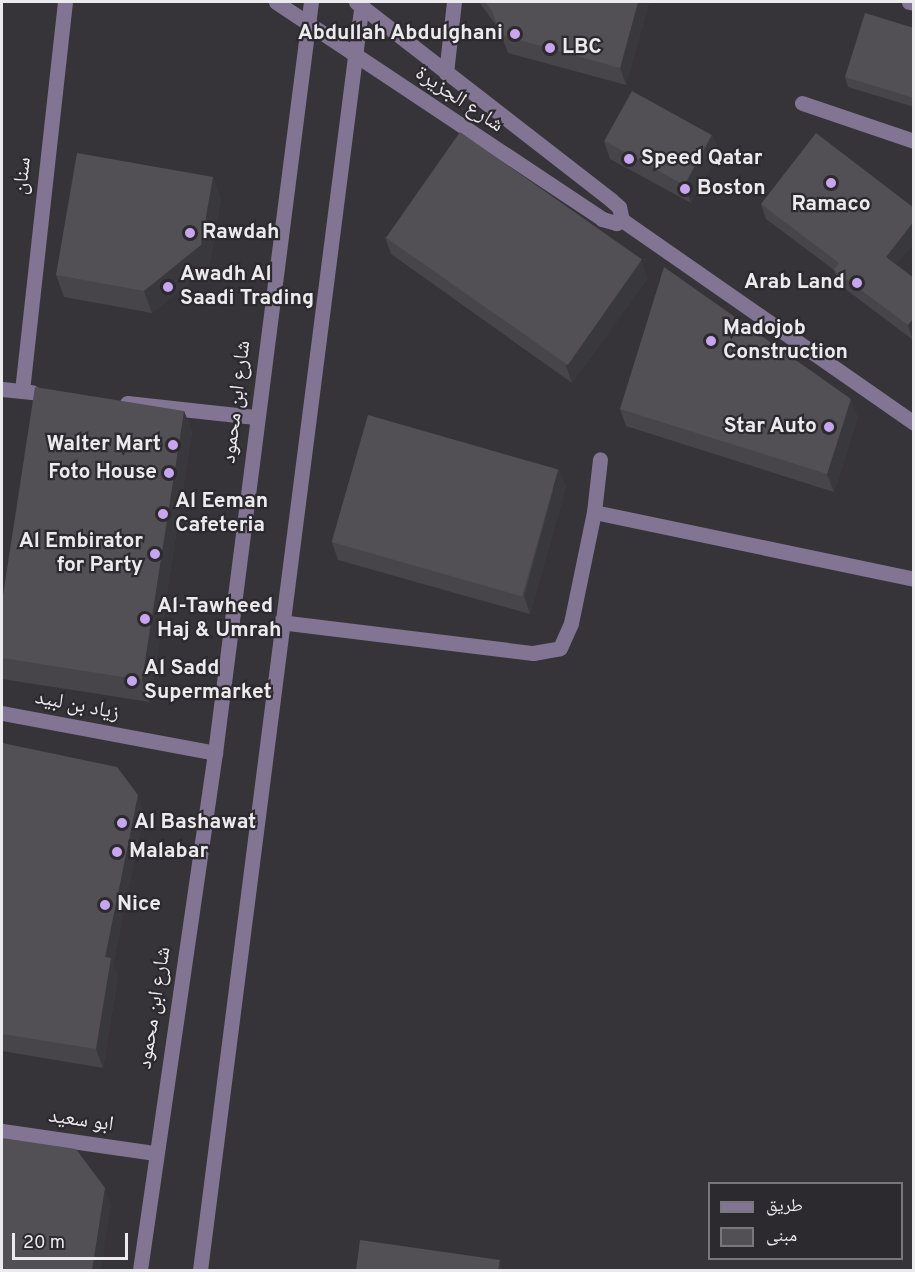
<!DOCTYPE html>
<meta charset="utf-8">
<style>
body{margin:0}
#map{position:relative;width:915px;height:1272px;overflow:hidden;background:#363439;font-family:Overpass,"Noto Naskh Arabic",sans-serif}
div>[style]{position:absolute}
.minor>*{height:15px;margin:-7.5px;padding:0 7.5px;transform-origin:7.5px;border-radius:7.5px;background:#827593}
.wall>*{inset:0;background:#474549}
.shaded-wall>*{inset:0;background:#39383c}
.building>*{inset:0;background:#525055;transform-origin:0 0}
.dots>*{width:16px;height:16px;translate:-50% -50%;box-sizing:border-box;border:3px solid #2c2a2e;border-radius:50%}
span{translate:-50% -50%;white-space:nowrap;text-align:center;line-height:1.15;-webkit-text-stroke:4.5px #2c2a2e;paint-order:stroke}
.poi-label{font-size:21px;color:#ebeaed;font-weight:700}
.right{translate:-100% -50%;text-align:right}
.left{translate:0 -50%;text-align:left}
.street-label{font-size:21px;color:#ebeaed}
.frame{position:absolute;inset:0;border:3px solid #ebeaed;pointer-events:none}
.legend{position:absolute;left:708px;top:1182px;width:195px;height:78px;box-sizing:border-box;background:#2c2a2e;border:2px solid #78777a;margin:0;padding:8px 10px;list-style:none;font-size:18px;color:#ebeaed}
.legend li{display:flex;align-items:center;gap:12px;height:30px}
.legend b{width:30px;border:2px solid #78777a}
.scale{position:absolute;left:12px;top:1233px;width:116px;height:27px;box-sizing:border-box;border:3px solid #ebeaed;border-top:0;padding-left:8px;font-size:18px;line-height:21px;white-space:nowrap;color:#ebeaed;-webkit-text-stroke:4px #2c2a2e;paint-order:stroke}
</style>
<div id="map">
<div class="minor">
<i style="left:276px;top:2px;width:392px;rotate:33.6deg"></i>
<i style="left:602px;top:219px;width:15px;rotate:16deg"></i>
<i style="left:616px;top:223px;width:7px;rotate:-27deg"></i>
<i style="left:356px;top:2px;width:323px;rotate:37.8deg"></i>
<i style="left:611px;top:200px;width:11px;rotate:41deg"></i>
<i style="left:619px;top:207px;width:13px;rotate:77deg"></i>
<i style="left:622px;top:220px;width:356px;rotate:34.8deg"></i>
<i style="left:909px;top:2px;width:5px;rotate:11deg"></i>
<i style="left:446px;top:73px;width:71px;rotate:-83.6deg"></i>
<i style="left:802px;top:103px;width:118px;rotate:18.7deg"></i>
<i style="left:2px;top:389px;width:30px;rotate:6deg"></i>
<i style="left:22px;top:391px;width:391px;rotate:-83.7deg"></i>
<i style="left:127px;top:403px;width:129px;rotate:6.2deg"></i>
<i style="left:594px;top:512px;width:327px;rotate:11.8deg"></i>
<i style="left:280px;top:622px;width:255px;rotate:7deg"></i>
<i style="left:533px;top:653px;width:27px;rotate:-10deg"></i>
<i style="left:560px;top:648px;width:27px;rotate:-66deg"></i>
<i style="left:571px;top:623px;width:113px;rotate:-78.3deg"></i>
<i style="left:594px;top:512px;width:53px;rotate:-83.5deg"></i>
<i style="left:2px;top:713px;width:217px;rotate:10.6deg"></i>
<i style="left:2px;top:1131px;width:155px;rotate:8.2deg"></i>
<i style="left:140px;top:1270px;width:522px;rotate:-81.75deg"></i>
<i style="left:215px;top:753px;width:757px;rotate:-82.72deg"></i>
<i style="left:200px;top:1270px;width:1278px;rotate:-82.72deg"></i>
</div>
<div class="wall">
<i style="clip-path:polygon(479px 2px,649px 2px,626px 85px,508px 53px,499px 29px)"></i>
<i style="clip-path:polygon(914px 28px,914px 107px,848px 87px,845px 77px)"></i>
<i style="clip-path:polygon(712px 135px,719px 152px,691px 203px,610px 159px,604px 141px)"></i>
<i style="clip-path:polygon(213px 177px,221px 199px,209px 267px,152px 313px,64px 297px,56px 275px)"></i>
<i style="clip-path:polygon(761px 204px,914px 208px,914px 243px,896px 265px,913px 340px,840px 285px,834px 270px,766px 219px)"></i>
<i style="clip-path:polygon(385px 237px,641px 261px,647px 279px,572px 383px,391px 254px)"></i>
<i style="clip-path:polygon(620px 409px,858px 417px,834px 492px,626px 426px)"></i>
<i style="clip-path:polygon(184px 411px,192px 432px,150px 702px,2px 679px,2px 602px)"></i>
<i style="clip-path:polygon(566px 486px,530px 614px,338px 560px,332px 542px)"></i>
<i style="clip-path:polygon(2px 743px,144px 813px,113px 965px,118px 976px,103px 1068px,2px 1051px)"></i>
</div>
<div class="shaded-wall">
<i style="clip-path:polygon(638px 2px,649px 2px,626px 85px,620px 68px)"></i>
<i style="clip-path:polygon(712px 135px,719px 152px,691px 203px,685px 185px)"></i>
<i style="clip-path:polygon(213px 177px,221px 199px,209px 267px,152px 313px,144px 291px)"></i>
<i style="clip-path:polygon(914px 221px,914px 243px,891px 272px,886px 257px)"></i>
<i style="clip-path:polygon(641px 261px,647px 279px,572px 383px,566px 366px)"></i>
<i style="clip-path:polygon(914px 318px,913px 340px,908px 325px)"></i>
<i style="clip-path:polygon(851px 399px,858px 417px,834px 492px,827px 474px)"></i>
<i style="clip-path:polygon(184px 411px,192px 432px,150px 702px,142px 680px)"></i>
<i style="clip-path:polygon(559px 468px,566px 486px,530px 614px,524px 596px)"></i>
<i style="clip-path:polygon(138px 795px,144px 813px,113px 965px,118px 976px,103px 1068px,96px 1049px,105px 957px)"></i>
<i style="clip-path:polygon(105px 1188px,111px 1205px,101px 1270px,92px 1270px)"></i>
<i style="clip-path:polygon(500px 1260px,503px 1270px,498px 1270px)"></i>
</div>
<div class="building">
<i style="clip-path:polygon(485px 2px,638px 2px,620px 68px,501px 35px,492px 11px)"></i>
<i style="clip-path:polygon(865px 13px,914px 28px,914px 98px,845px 77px)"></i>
<i style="left:632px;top:91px;width:91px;height:57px;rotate:29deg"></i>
<i style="left:460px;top:132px;width:222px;height:129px;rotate:35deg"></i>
<i style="clip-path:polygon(816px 133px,914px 208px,914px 221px,886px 257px,914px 278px,914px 318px,908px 325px,834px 270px,839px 263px,761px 204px)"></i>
<i style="clip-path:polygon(77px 153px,213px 177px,201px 245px,144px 291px,56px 275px)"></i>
<i style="clip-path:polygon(664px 267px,851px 399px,827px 474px,620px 409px)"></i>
<i style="clip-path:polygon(35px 387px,184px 411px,142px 680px,2px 658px,2px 602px)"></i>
<i style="left:368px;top:415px;width:198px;height:132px;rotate:16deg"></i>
<i style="clip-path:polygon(2px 743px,117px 767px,138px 795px,105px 957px,111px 958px,96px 1049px,2px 1034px)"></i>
<i style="clip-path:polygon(2px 1138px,76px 1149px,105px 1188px,92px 1270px,2px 1270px)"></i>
<i style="clip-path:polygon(360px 1240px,500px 1260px,498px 1270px,356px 1270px)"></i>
</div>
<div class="dots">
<i style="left:515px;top:34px;background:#c7a6ef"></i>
<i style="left:550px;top:48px;background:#c7a6ef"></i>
<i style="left:629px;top:159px;background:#c7a6ef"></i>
<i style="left:831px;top:183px;background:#c7a6ef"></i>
<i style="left:685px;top:189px;background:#c7a6ef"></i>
<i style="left:190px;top:233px;background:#c7a6ef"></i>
<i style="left:857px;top:283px;background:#c7a6ef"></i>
<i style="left:168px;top:287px;background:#c7a6ef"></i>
<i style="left:711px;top:341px;background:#c7a6ef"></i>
<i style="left:829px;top:427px;background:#c7a6ef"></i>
<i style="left:173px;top:445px;background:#c7a6ef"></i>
<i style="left:169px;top:473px;background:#c7a6ef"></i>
<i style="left:163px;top:514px;background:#c7a6ef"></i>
<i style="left:155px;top:554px;background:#c7a6ef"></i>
<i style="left:145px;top:619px;background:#c7a6ef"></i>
<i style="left:132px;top:681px;background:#c7a6ef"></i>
<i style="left:122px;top:823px;background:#c7a6ef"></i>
<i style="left:117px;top:852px;background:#c7a6ef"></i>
<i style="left:105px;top:905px;background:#c7a6ef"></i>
</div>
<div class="poi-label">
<span class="right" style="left:503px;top:34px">Abdullah Abdulghani</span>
<span class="left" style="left:562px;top:48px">LBC</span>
<span class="left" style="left:641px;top:159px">Speed Qatar</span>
<span class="left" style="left:697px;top:189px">Boston</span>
<span style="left:831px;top:205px">Ramaco</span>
<span class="left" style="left:202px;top:233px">Rawdah</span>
<span class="left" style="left:180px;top:287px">Awadh Al<br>Saadi Trading</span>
<span class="right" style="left:845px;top:283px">Arab Land</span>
<span class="left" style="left:723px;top:341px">Madojob<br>Construction</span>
<span class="right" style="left:817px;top:427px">Star Auto</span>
<span class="right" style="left:161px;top:445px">Walter Mart</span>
<span class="right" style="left:157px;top:473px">Foto House</span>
<span class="left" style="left:175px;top:514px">Al Eeman<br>Cafeteria</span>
<span class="right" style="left:143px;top:554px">Al Embirator<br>for Party</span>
<span class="left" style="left:157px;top:619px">Al-Tawheed<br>Haj &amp; Umrah</span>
<span class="left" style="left:144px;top:681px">Al Sadd<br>Supermarket</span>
<span class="left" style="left:134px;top:823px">Al Bashawat</span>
<span class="left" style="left:129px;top:852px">Malabar</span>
<span class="left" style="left:117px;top:905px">Nice</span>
</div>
<div class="street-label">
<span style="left:459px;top:100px;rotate:34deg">شارع الجزيرة</span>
<span style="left:23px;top:176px;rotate:-84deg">سنان</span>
<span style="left:237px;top:402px;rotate:-83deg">شارع ابن محمود</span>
<span style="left:77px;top:706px;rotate:11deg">زياد بن لبيد</span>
<span style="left:155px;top:1008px;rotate:-81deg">شارع ابن محمود</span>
<span style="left:81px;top:1121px;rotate:8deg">ابو سعيد</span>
</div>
<div class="frame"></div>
<ul class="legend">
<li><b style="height:8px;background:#827593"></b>طريق</li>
<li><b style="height:16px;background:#525055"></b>مبنى</li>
</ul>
<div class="scale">20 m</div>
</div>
